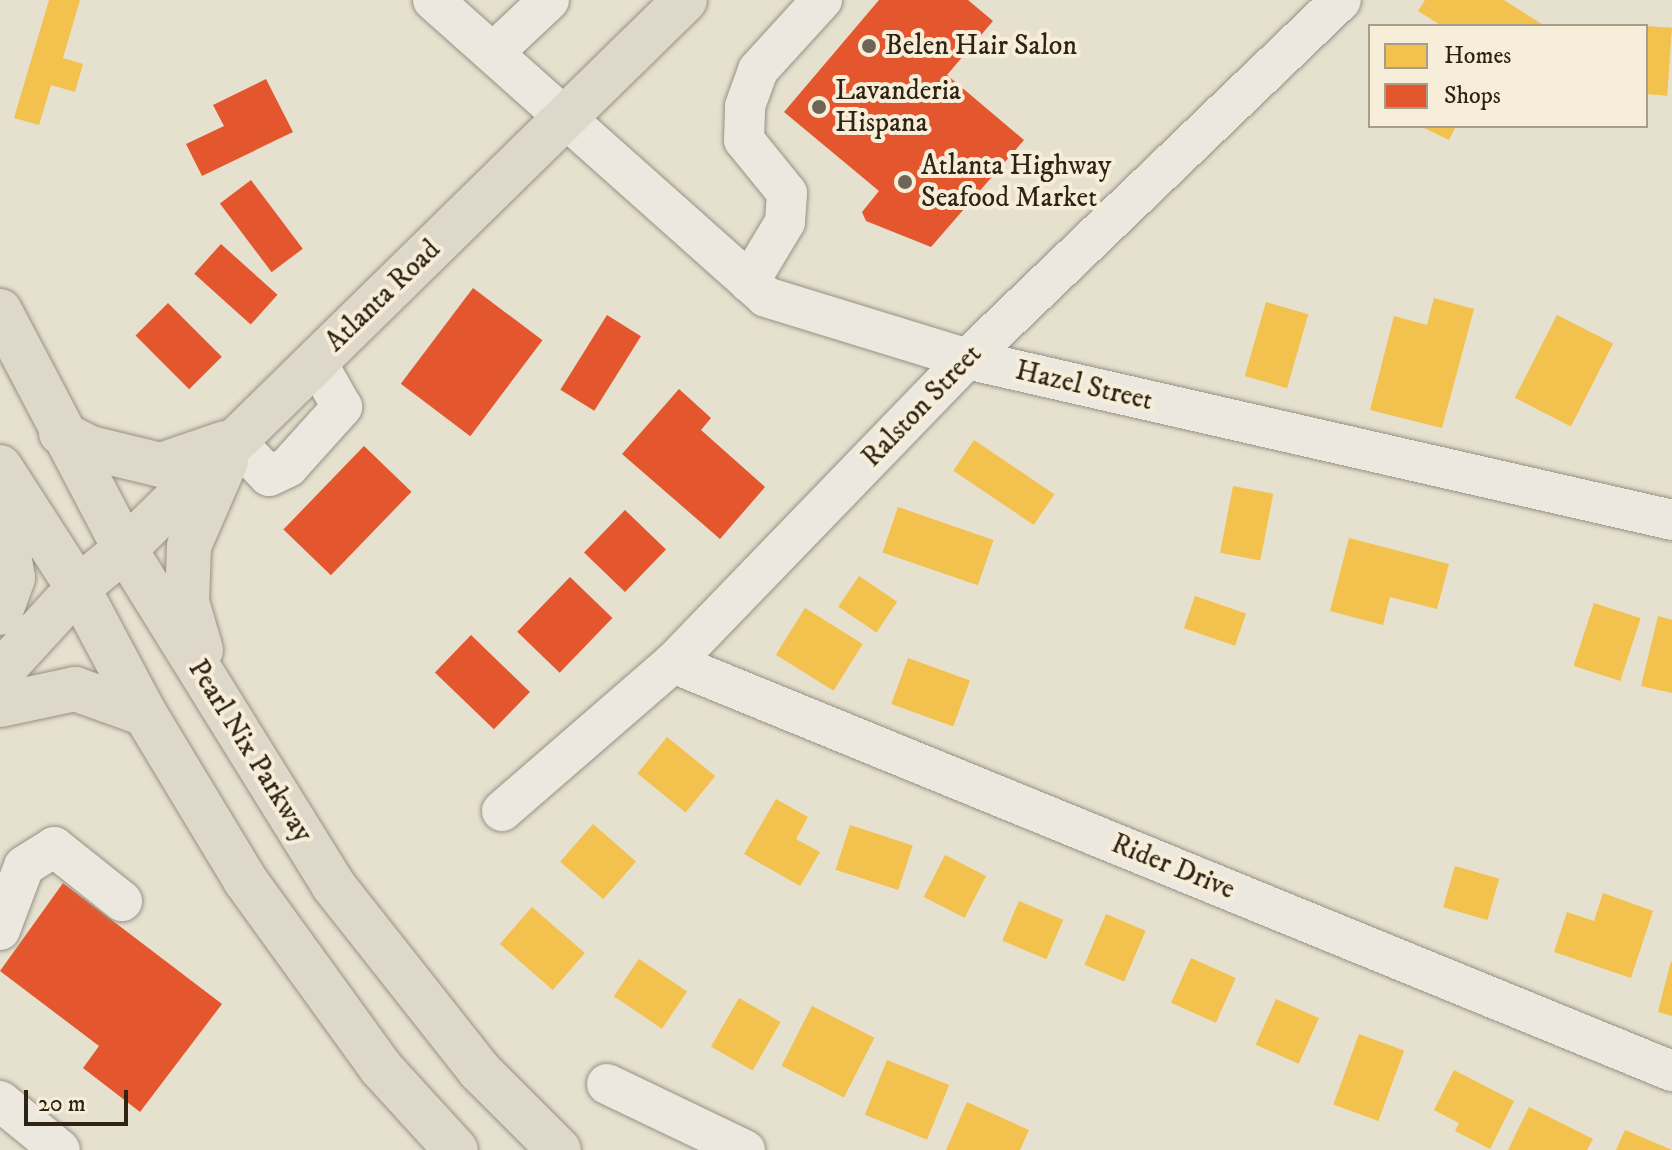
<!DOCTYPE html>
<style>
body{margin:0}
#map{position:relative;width:1672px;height:1150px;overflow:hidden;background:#e6e0ce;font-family:"IM FELL DW Pica",serif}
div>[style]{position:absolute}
.homes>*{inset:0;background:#f2c14e;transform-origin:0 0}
.shops>*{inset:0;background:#e4572e;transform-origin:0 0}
.roads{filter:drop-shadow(0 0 2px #979185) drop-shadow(0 0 2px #979185)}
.minor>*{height:40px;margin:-20px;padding:0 20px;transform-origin:20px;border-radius:20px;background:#ece8df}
.major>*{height:44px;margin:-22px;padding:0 22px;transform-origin:22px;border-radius:22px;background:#ded8ca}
.dots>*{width:22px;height:22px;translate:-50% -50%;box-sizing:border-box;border:4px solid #f6eed9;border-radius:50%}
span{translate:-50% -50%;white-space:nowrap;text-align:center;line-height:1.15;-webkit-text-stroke:8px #f6eed9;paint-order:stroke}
.poi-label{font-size:28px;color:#2f2314}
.left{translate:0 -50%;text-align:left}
.street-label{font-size:28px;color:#2f2314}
.legend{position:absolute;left:1368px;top:24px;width:280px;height:104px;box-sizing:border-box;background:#f6eed9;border:2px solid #a69d8a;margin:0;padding:10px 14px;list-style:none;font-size:24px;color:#2f2314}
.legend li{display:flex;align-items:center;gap:16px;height:40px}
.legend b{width:40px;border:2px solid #a69d8a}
.scale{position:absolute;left:24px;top:1090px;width:104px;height:36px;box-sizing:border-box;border:4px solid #2f2314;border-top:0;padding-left:10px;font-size:24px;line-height:28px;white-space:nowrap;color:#2f2314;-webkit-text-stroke:6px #f6eed9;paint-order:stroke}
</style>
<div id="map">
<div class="homes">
<i style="clip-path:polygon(49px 0,80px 0,63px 58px,83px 64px,75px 92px,51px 85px,39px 125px,14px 118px)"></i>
<i style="clip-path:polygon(1425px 0,1504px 0,1545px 26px,1442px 26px,1418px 11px)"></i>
<i style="left:1646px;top:26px;width:26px;height:68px;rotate:4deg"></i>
<i style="clip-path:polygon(1420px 126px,1456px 126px,1449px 140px)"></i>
<i style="clip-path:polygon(1434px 298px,1474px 309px,1442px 428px,1370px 410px,1394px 316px,1427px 325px)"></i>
<i style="left:1266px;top:302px;width:44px;height:77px;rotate:16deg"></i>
<i style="left:1557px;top:315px;width:63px;height:93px;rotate:27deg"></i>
<i style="left:974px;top:440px;width:97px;height:37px;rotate:34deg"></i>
<i style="left:1233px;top:486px;width:41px;height:68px;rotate:11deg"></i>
<i style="left:898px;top:507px;width:101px;height:48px;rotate:19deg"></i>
<i style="clip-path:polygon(1349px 538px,1449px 564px,1437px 609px,1390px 597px,1383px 625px,1330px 611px)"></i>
<i style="left:859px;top:576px;width:46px;height:37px;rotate:34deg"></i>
<i style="left:1195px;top:596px;width:54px;height:34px;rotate:19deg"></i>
<i style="left:1594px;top:603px;width:49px;height:66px;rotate:18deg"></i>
<i style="left:805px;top:608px;width:68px;height:55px;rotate:32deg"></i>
<i style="clip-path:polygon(1658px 616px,1672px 620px,1672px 693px,1641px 686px)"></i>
<i style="left:908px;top:658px;width:66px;height:49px;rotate:20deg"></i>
<i style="left:667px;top:737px;width:62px;height:47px;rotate:39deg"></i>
<i style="clip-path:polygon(776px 799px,808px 817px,796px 839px,820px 852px,800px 886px,744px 854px)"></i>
<i style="left:593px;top:824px;width:57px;height:50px;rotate:41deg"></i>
<i style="left:850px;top:825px;width:66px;height:47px;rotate:18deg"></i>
<i style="left:945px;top:855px;width:46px;height:47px;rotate:27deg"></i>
<i style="left:1455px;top:866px;width:46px;height:43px;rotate:16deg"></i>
<i style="clip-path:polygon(1603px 893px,1653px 911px,1631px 978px,1554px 952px,1567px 912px,1594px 921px)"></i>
<i style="left:1019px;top:901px;width:48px;height:43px;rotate:23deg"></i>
<i style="left:532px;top:907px;width:70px;height:49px;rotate:41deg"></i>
<i style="left:1106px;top:914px;width:43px;height:55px;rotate:23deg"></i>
<i style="left:1191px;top:958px;width:49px;height:49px;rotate:24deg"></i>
<i style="left:639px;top:959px;width:58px;height:45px;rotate:34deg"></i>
<i style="clip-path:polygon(1671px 961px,1672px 962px,1672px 1016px,1658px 1012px)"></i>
<i style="left:739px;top:998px;width:48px;height:56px;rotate:30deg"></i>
<i style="left:1276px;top:999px;width:47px;height:50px;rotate:24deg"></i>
<i style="left:812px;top:1006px;width:70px;height:67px;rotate:27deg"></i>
<i style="left:1359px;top:1034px;width:48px;height:75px;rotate:20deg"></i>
<i style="left:887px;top:1060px;width:67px;height:59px;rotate:22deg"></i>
<i style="clip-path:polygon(1454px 1070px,1514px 1101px,1490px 1149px,1455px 1131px,1459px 1123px,1434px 1110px)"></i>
<i style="clip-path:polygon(967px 1102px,1029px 1130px,1020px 1150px,946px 1150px)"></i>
<i style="clip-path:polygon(1529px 1107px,1593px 1139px,1587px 1150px,1508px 1150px)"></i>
<i style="clip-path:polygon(1625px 1130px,1672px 1150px,1616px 1150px)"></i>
</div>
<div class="shops">
<i style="clip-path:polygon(879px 0,968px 0,993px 21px,947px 75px,1024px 140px,931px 247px,866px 221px,862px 212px,879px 191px,784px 112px)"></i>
<i style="clip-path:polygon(266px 79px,293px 132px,202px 176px,186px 144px,224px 126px,213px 105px)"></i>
<i style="left:251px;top:180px;width:86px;height:39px;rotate:53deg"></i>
<i style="left:221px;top:244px;width:76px;height:40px;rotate:42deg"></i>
<i style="left:473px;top:288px;width:87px;height:120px;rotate:37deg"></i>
<i style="left:168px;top:303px;width:76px;height:46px;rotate:45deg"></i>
<i style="left:607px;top:315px;width:40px;height:88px;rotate:32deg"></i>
<i style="clip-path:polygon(679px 389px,711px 418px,701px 430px,765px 487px,720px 539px,622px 454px)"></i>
<i style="left:364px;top:446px;width:66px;height:116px;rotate:44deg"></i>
<i style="left:625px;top:510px;width:57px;height:59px;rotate:44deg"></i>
<i style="left:570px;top:577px;width:59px;height:76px;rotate:44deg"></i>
<i style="left:471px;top:635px;width:82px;height:52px;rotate:44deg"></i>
<i style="clip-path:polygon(63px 883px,222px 1004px,140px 1112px,83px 1068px,99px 1046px,0 971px)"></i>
</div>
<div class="roads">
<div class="minor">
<i style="left:433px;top:0;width:446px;rotate:41.7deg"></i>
<i style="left:766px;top:297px;width:210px;rotate:17.1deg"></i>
<i style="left:967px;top:359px;width:723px;rotate:12.86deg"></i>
<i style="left:493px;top:53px;width:77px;rotate:-43.4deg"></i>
<i style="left:749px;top:282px;width:70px;rotate:-59deg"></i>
<i style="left:785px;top:222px;width:29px;rotate:-86deg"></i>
<i style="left:787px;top:193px;width:68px;rotate:-129.1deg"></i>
<i style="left:744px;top:140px;width:34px;rotate:-88deg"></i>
<i style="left:745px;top:106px;width:38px;rotate:-70deg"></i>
<i style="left:758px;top:70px;width:95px;rotate:-47.6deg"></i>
<i style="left:234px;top:440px;width:50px;rotate:45.8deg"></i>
<i style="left:269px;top:476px;width:21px;rotate:-25deg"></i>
<i style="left:288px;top:467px;width:81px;rotate:-48deg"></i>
<i style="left:342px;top:407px;width:53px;rotate:-119.5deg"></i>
<i style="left:673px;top:663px;width:1079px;rotate:22.22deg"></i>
<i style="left:502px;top:811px;width:226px;rotate:-40.9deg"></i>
<i style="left:673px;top:663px;width:423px;rotate:-46deg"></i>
<i style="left:967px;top:359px;width:518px;rotate:-43.83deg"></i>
<i style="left:0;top:930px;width:68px;rotate:-69.4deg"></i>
<i style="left:24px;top:866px;width:36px;rotate:-32deg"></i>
<i style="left:54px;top:847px;width:87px;rotate:38.5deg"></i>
<i style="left:607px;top:1084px;width:153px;rotate:25.6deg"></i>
<i style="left:0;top:1101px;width:77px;rotate:39.2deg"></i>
</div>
<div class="major">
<i style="left:0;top:311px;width:269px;rotate:62.3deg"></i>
<i style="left:125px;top:549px;width:395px;rotate:58.2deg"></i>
<i style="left:333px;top:885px;width:236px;rotate:51.7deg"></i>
<i style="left:479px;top:1070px;width:113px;rotate:45deg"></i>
<i style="left:61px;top:433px;width:33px;rotate:27deg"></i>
<i style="left:90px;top:448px;width:73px;rotate:13.5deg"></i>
<i style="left:161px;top:465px;width:68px;rotate:-19deg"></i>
<i style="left:0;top:467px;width:144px;rotate:57.2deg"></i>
<i style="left:78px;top:588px;width:143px;rotate:62deg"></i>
<i style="left:145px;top:714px;width:194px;rotate:58.9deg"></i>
<i style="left:245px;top:880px;width:232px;rotate:54.1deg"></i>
<i style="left:381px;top:1068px;width:111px;rotate:47.6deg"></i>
<i style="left:0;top:499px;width:80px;rotate:80.7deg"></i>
<i style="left:13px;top:578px;width:37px;rotate:110deg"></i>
<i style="left:201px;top:650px;width:50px;rotate:-106.3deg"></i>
<i style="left:187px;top:602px;width:56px;rotate:-88deg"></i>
<i style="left:189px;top:546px;width:93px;rotate:-66.5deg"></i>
<i style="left:0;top:673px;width:115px;rotate:-47.5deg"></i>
<i style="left:78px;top:588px;width:61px;rotate:-39.7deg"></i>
<i style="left:125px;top:549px;width:784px;rotate:-44.43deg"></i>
<i style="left:0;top:705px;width:77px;rotate:-12deg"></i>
<i style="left:75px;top:689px;width:74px;rotate:19.7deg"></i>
</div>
</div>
<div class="dots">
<i style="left:869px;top:46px;background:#6f6555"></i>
<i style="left:819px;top:107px;background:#6f6555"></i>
<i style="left:905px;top:182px;background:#6f6555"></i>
</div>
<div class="poi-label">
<span class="left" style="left:885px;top:46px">Belen Hair Salon</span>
<span class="left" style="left:835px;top:107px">Lavanderia<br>Hispana</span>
<span class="left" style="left:921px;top:182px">Atlanta Highway<br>Seafood Market</span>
</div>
<div class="street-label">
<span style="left:383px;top:296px;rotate:-44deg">Atlanta Road</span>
<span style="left:1084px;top:386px;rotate:13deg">Hazel Street</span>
<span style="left:922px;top:406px;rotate:-46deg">Ralston Street</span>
<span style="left:250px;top:751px;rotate:58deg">Pearl Nix Parkway</span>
<span style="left:1173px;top:867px;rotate:22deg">Rider Drive</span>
</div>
<ul class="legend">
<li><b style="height:22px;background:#f2c14e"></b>Homes</li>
<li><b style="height:22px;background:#e4572e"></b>Shops</li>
</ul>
<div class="scale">20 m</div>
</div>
